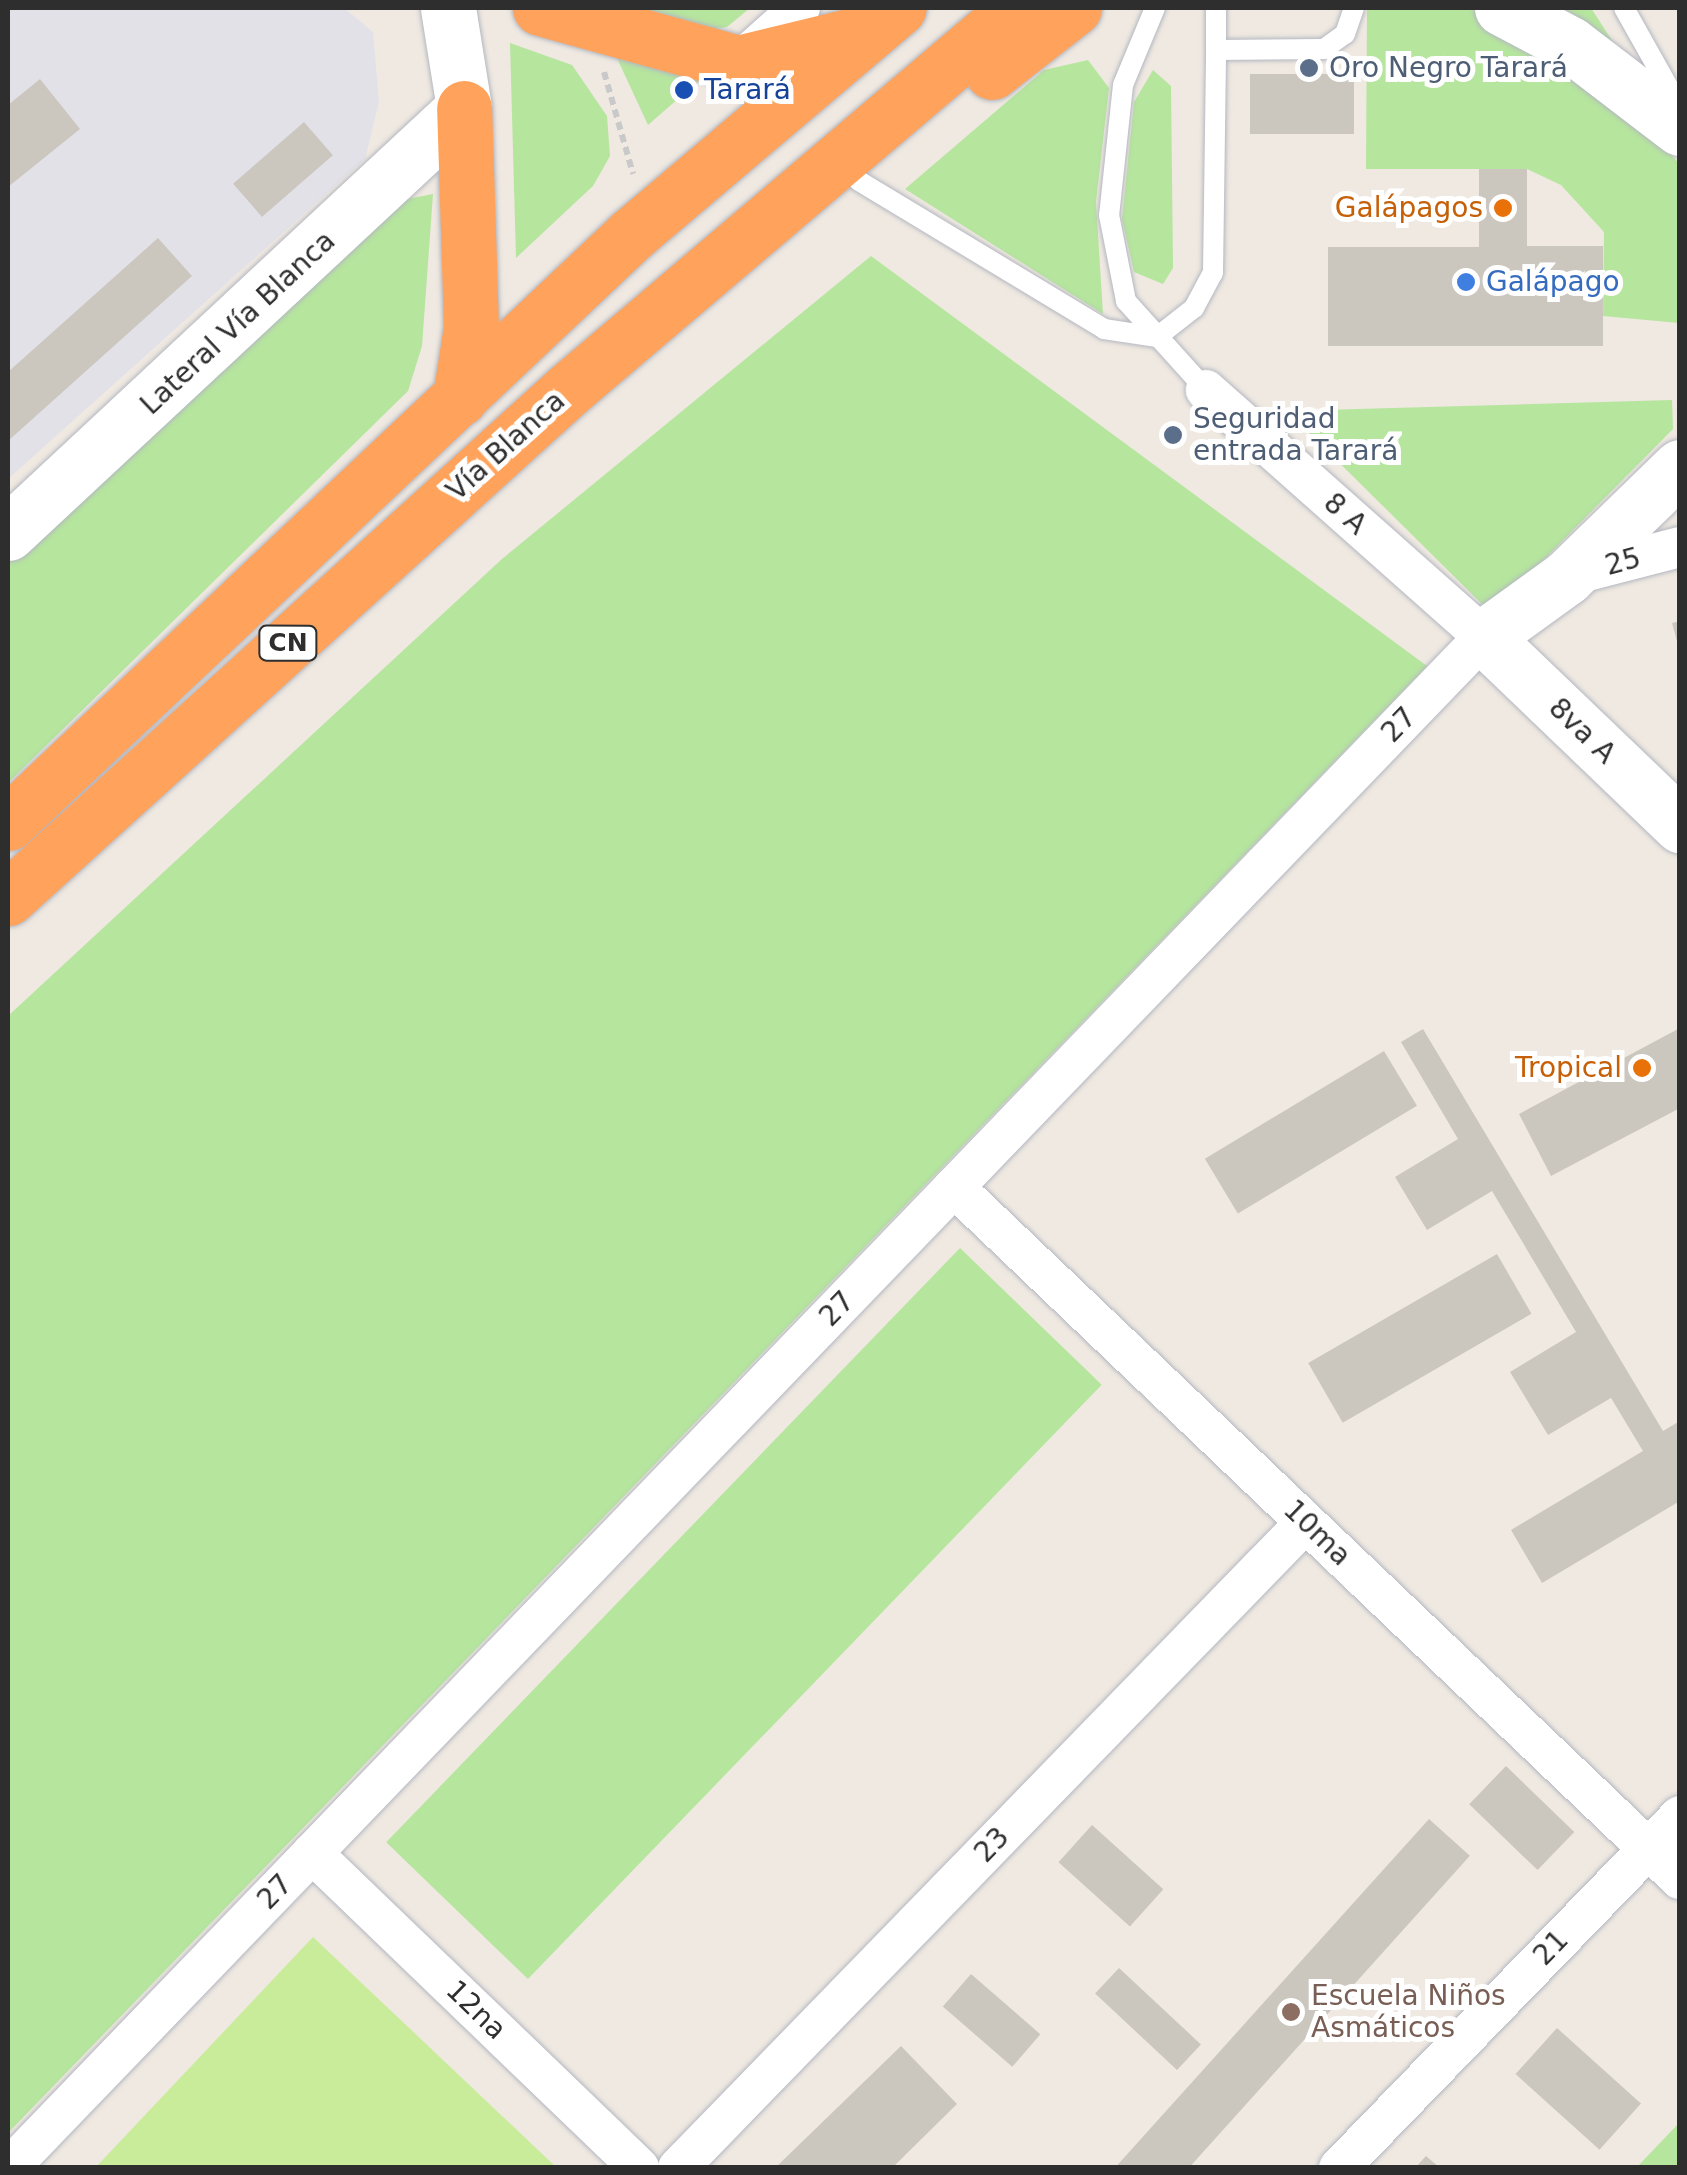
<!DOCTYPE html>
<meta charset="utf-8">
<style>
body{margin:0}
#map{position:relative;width:1687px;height:2175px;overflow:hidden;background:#efe9e1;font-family:"DejaVu Sans",sans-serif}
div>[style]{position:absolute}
.industrial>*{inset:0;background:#e3e1e8}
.green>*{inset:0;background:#b6e59e;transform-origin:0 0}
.pitch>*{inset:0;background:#c9ec9a}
.building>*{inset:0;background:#cbc7bf;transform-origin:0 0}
.path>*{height:6px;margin-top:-3px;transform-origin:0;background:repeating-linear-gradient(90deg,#c9c9c9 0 8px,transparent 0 13px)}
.roads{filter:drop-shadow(0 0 2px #b4b7c1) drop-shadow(0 0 2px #b4b7c1)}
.lane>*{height:20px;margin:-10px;padding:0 10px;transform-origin:10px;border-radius:10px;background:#fff}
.street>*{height:40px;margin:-20px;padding:0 20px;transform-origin:20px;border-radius:20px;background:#fff}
.secondary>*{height:55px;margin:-27.5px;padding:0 27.5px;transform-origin:27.5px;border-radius:27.5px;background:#fff}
.highway>*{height:55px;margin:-27.5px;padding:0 27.5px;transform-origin:27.5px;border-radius:27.5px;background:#ffa35c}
.dots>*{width:28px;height:28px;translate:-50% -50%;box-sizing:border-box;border:5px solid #fff;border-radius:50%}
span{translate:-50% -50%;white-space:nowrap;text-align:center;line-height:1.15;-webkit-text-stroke:10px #fff;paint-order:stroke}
.shield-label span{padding:2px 8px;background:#fff;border:2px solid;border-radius:8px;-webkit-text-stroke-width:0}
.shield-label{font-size:25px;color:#2e2e2e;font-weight:700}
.service-label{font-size:28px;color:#4e5e75}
.left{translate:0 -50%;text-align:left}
.transit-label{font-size:28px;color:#164399}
.food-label{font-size:28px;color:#c56008}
.right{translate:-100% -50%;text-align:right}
.shop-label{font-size:28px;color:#366cbe}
.street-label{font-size:28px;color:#2e2e2e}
.education-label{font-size:28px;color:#785e54}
.frame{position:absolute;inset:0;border:10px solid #2e2e2e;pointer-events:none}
</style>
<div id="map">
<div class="industrial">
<i style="clip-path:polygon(8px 8px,344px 8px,373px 32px,379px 102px,365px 159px,8px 479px)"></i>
</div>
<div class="green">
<i style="clip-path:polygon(595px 8px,750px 8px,727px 27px,675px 36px)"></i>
<i style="clip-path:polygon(1367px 8px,1472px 8px,1662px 142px,1679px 164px,1679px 323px,1603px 316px,1604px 232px,1561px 185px,1527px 169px,1366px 169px)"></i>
<i style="clip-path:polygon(1546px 8px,1591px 8px,1624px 59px)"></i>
<i style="clip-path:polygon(510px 43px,572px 65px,607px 116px,610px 156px,593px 186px,516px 258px)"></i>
<i style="clip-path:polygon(616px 56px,703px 77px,648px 125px)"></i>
<i style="clip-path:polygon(1088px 60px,1109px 88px,1096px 202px,1103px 314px,905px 189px,1044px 70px)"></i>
<i style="clip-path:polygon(1153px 70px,1171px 86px,1173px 268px,1163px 284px,1134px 272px,1122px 219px,1134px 102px)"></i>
<i style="clip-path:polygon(433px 194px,422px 346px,408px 391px,8px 783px,8px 561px,407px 199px)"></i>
<i style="clip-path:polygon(871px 256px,1427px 666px,8px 2133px,8px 1016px,502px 559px)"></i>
<i style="clip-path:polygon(1672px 400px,1673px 429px,1491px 613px,1287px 411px)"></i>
<i style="left:960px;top:1248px;width:197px;height:826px;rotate:44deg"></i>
<i style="clip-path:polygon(1679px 2123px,1679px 2167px,1637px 2167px)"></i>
</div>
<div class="pitch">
<i style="clip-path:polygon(313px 1937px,556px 2167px,96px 2167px)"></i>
</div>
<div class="building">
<i style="left:1250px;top:74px;width:104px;height:60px"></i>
<i style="clip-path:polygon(40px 79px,80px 129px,8px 187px,8px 105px)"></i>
<i style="left:304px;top:122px;width:44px;height:94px;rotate:49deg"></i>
<i style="clip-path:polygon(1479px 169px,1527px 169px,1527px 246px,1603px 246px,1603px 346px,1328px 346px,1328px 247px,1479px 247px)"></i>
<i style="clip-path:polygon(158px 238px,192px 276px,8px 441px,8px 372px)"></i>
<i style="clip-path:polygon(1680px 621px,1680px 645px,1678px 645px,1672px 623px)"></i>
<i style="clip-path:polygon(1680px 1028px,1680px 1108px,1551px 1176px,1519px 1114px)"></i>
<i style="clip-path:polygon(1423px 1029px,1663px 1431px,1680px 1421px,1680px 1501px,1542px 1583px,1511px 1530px,1643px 1451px,1611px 1398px,1548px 1435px,1510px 1372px,1576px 1332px,1492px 1191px,1427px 1230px,1395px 1177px,1458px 1139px,1401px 1042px)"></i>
<i style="left:1384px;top:1051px;width:64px;height:209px;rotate:59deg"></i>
<i style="left:1497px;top:1254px;width:69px;height:218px;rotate:60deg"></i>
<i style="left:1506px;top:1766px;width:95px;height:53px;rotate:44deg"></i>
<i style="left:1429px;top:1819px;width:55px;height:471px;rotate:42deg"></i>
<i style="left:1092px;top:1825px;width:96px;height:50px;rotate:42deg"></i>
<i style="left:1119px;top:1968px;width:112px;height:35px;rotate:43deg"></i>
<i style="left:971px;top:1974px;width:92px;height:43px;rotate:41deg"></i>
<i style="left:1557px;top:2028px;width:113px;height:62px;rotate:42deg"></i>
<i style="clip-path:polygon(901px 2046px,957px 2104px,892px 2168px,775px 2168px)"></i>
<i style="clip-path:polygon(1426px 2156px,1440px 2168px,1415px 2168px)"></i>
</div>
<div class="path">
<i style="left:604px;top:72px;width:106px;rotate:74.1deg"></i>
</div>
<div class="roads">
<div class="lane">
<i style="left:1155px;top:8px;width:83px;rotate:112.6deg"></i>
<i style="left:1123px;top:85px;width:131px;rotate:96.1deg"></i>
<i style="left:1109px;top:215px;width:88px;rotate:78.8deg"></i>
<i style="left:1126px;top:301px;width:120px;rotate:48deg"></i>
<i style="left:1216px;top:8px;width:42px;rotate:90deg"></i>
<i style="left:1216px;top:50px;width:108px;rotate:-0.5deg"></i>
<i style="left:1324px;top:49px;width:26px;rotate:-36deg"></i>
<i style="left:1345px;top:34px;width:28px;rotate:-71deg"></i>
<i style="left:1624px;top:8px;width:112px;rotate:60.7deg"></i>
<i style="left:859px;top:181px;width:286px;rotate:31.1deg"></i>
<i style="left:1104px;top:329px;width:54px;rotate:8.6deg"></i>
<i style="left:1157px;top:337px;width:47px;rotate:-38.1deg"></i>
<i style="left:1194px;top:308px;width:40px;rotate:-62deg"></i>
<i style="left:1213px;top:273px;width:223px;rotate:-89.2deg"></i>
</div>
<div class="street">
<i style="left:744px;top:58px;width:75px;rotate:-41.8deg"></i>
<i style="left:1572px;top:575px;width:112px;rotate:-14.5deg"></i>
<i style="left:954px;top:1187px;width:1003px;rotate:43.63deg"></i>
<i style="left:312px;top:1853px;width:454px;rotate:43.9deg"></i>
<i style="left:9px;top:2168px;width:2126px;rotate:-46.07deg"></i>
<i style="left:1484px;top:637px;width:372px;rotate:-138.4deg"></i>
<i style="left:678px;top:2168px;width:900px;rotate:-45.81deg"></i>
<i style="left:1339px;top:2168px;width:490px;rotate:-45.9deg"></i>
</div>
<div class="secondary">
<i style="left:1502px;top:8px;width:77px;rotate:27.9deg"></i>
<i style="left:1570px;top:44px;width:138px;rotate:37.4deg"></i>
<i style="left:1680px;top:467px;width:158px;rotate:135.8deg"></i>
<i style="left:1567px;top:577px;width:102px;rotate:144.1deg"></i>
<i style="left:1484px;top:637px;width:272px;rotate:43.8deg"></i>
<i style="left:8px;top:533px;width:623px;rotate:-42.98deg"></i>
<i style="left:464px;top:108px;width:101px;rotate:-99.1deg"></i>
</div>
<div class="highway">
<i style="left:540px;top:8px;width:205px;rotate:15.5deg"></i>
<i style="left:738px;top:63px;width:122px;rotate:-13.7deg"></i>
<i style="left:992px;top:72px;width:104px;rotate:-38deg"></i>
<i style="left:460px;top:398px;width:72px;rotate:-81.2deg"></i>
<i style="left:471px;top:327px;width:219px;rotate:-91.8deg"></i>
<i style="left:8px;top:823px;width:857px;rotate:-43.34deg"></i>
<i style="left:631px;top:235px;width:351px;rotate:-40.3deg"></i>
<i style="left:8px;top:898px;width:757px;rotate:-42.22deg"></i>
<i style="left:569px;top:389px;width:588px;rotate:-40.38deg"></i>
</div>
</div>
<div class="dots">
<i style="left:1309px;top:68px;background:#5c6f8a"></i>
<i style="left:684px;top:90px;background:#1a4fb4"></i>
<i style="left:1503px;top:208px;background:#e8710a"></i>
<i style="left:1466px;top:282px;background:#3f7fe0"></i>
<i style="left:1173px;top:435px;background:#5c6f8a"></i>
<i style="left:1642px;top:1068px;background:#e8710a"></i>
<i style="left:1291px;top:2012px;background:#8d6e63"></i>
</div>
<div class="shield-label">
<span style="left:288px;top:643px">CN</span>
</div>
<div class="service-label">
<span class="left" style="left:1329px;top:68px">Oro Negro Tarará</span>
<span class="left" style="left:1193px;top:435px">Seguridad<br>entrada Tarará</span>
</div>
<div class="transit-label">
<span class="left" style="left:704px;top:90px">Tarará</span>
</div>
<div class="food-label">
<span class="right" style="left:1483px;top:208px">Galápagos</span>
<span class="right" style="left:1622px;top:1068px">Tropical</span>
</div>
<div class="shop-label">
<span class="left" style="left:1486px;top:282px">Galápago</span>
</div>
<div class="street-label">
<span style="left:238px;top:323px;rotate:-43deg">Lateral Vía Blanca</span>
<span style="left:506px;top:446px;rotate:-42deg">Vía Blanca</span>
<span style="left:1345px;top:514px;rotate:42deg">8 A</span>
<span style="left:1623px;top:562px;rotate:-15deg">25</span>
<span style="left:1399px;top:725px;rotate:-46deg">27</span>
<span style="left:1582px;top:731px;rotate:44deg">8va A</span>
<span style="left:837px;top:1309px;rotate:-46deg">27</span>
<span style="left:1317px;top:1533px;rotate:44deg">10ma</span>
<span style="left:992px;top:1845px;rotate:-46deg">23</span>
<span style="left:275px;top:1892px;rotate:-46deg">27</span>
<span style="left:1551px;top:1948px;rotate:-46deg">21</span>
<span style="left:476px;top:2010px;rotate:44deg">12na</span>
</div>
<div class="education-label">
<span class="left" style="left:1311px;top:2012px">Escuela Niños<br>Asmáticos</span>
</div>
<div class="frame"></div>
</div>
